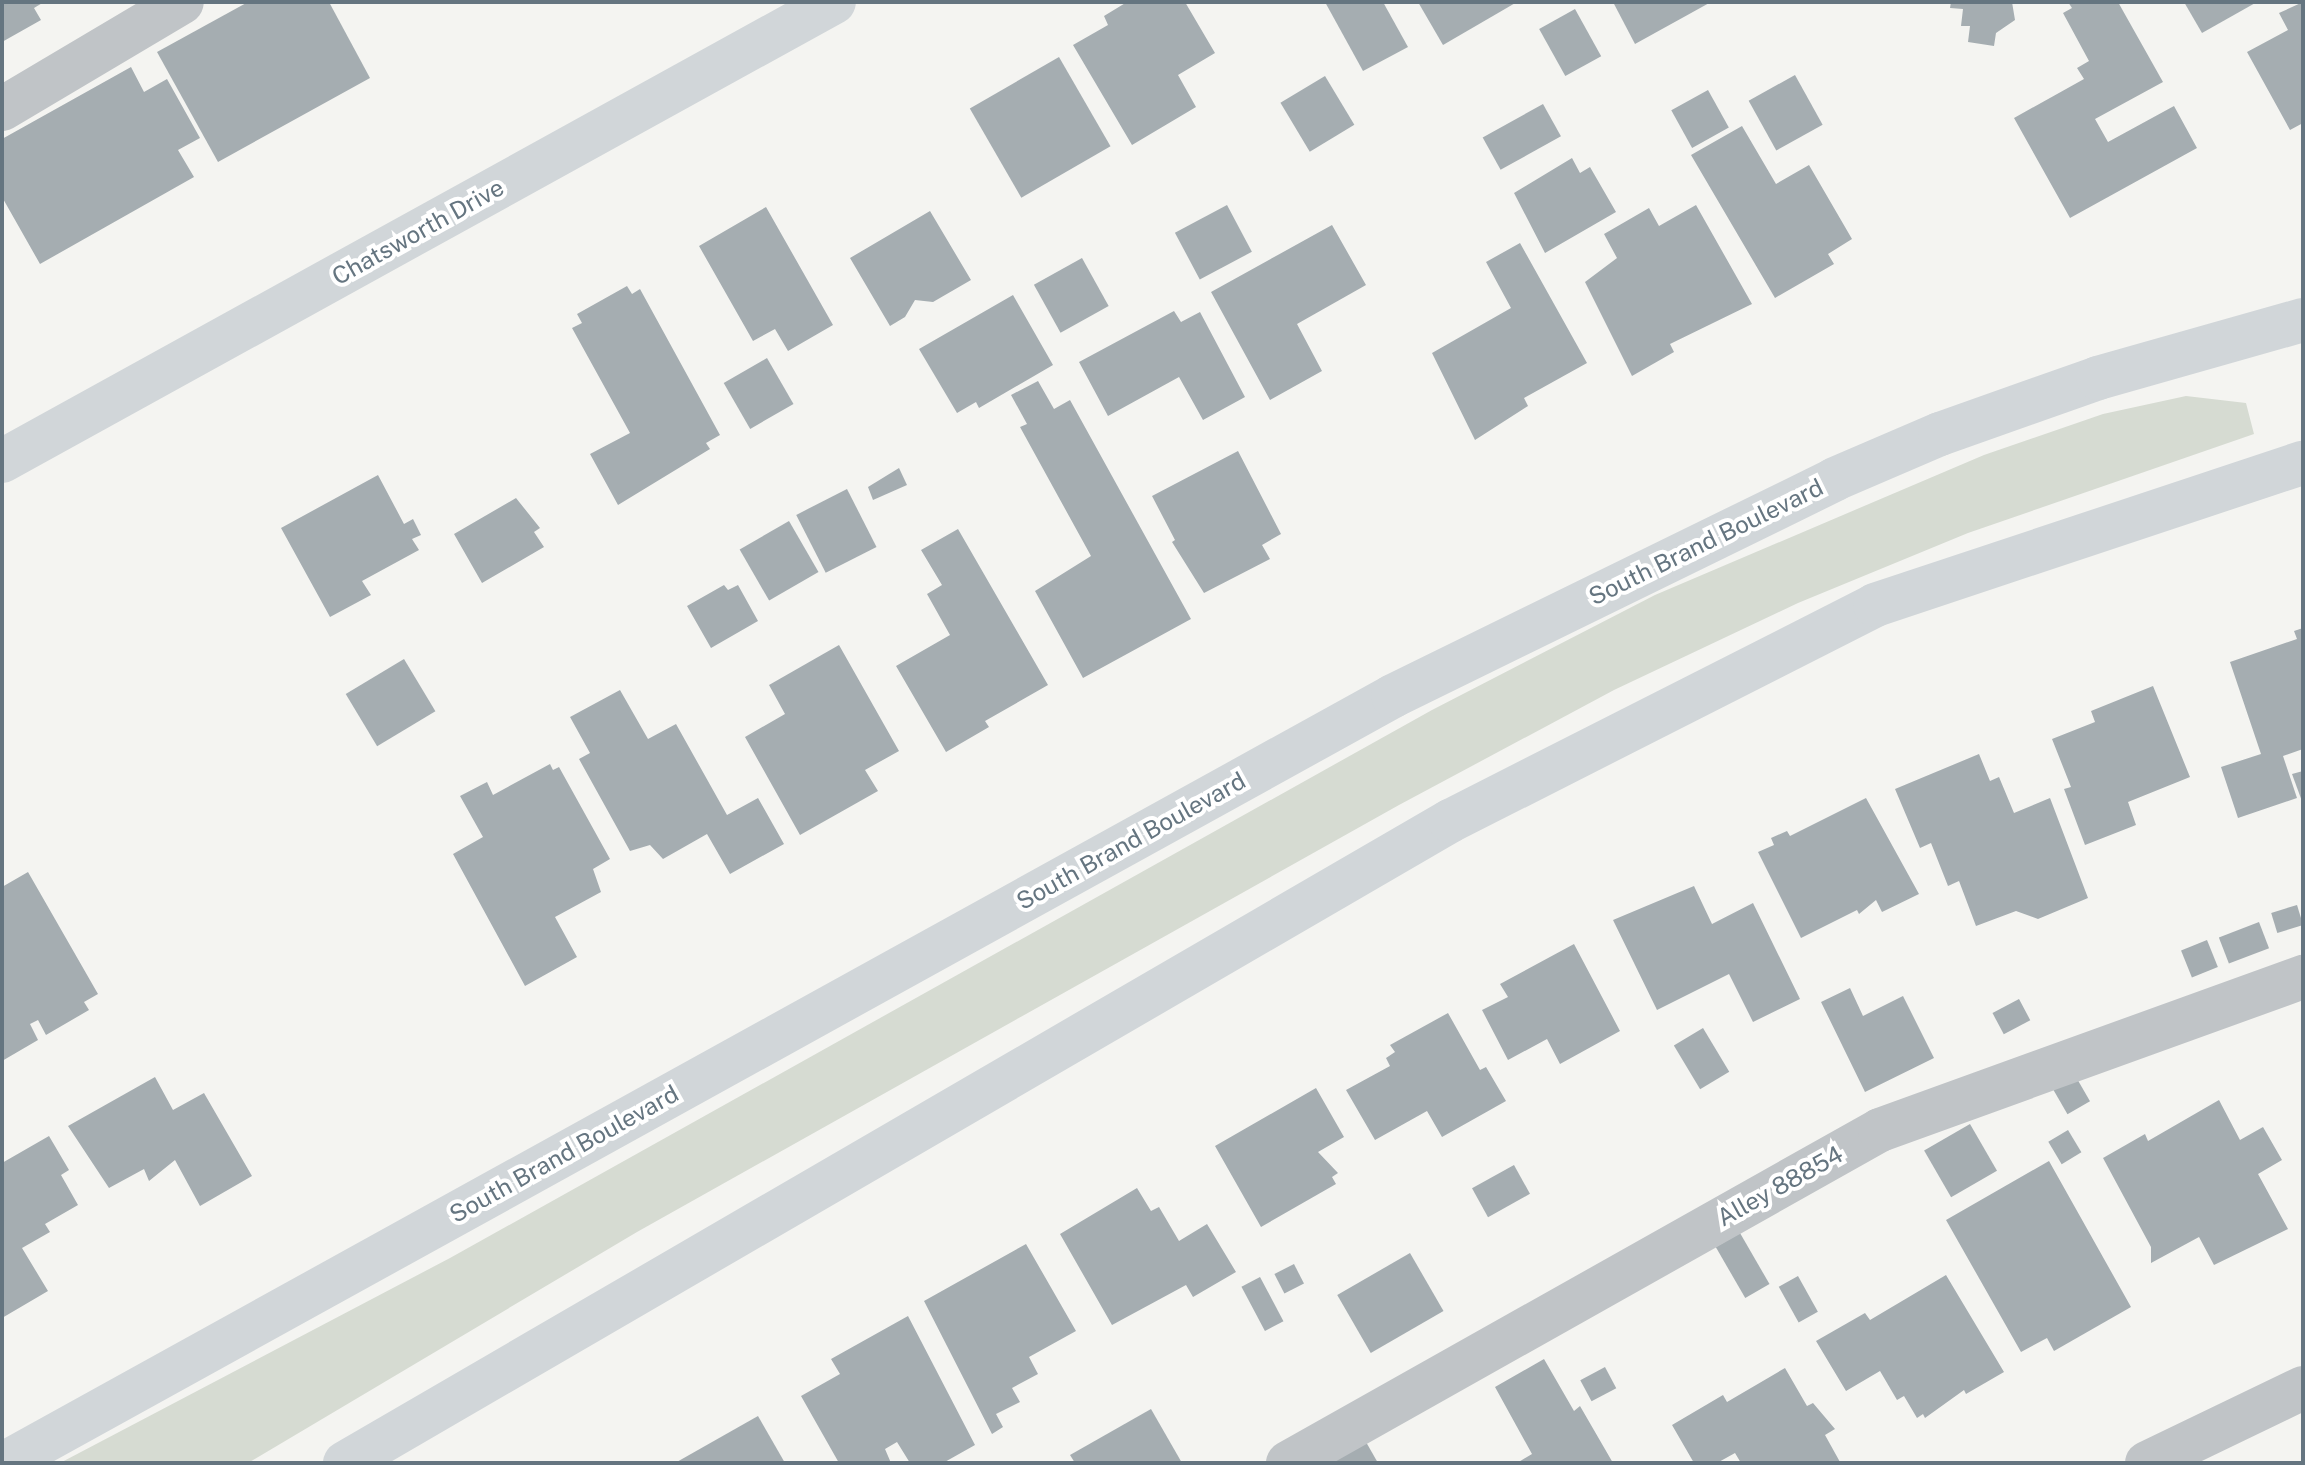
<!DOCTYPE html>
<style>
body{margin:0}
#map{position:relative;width:2305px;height:1465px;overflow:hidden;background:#f4f4f1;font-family:"Public Sans",sans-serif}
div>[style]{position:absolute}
.green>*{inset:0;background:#d6dbd2}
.building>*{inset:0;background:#a5adb1;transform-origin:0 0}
.minor>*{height:44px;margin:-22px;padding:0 22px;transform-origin:22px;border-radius:22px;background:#c0c4c7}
.major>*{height:44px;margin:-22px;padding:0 22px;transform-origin:22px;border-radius:22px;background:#d1d6d9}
span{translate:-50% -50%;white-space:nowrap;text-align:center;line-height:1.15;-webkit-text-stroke:8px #fff;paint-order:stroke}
.street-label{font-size:24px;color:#657580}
.frame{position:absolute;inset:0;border:4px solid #657580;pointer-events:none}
</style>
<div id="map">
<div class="green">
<i style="clip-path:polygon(2186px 396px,2246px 403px,2254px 434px,1968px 533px,1798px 603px,1614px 690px,1399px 805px,637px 1232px,248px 1463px,60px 1463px,450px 1258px,1432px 710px,1655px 595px,1984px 455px,2103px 414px)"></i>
</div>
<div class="building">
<i style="clip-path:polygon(2px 2px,44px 2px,34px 8px,41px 20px,2px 42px)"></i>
<i style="clip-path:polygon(248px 2px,329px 2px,370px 78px,218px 162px,157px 52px)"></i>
<i style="clip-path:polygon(1127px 2px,1185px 2px,1215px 53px,1178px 75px,1196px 107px,1132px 145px,1073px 45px,1108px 25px,1104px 16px)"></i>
<i style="clip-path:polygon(1325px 2px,1383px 2px,1408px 47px,1363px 71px)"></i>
<i style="clip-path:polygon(1418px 2px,1517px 2px,1443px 45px)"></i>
<i style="clip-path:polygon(1613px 2px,1711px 2px,1635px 44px)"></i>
<i style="clip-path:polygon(1951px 2px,2012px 2px,2015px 20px,1996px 33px,1994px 46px,1968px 42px,1970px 26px,1961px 26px,1963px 9px,1950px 8px)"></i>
<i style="clip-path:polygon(2068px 2px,2118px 2px,2163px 82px,2095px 119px,2108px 142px,2174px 106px,2197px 148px,2070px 218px,2014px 118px,2084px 79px,2077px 68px,2089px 61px,2063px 13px,2072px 8px)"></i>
<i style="clip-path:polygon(2184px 2px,2257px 2px,2202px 33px)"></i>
<i style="clip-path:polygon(2303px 2px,2303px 123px,2290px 130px,2247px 52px,2288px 30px,2279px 13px)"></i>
<i style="left:1575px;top:9px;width:54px;height:41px;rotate:61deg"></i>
<i style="left:1059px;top:57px;width:103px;height:103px;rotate:60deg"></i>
<i style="clip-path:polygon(131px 67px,144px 92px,167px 79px,200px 138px,178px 150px,194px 177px,40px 264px,2px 197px,2px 139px)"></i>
<i style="left:1795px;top:75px;width:57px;height:53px;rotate:61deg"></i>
<i style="left:1325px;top:76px;width:57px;height:52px;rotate:59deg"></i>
<i style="left:1708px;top:90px;width:43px;height:42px;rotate:61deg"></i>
<i style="left:1543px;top:104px;width:37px;height:69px;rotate:61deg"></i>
<i style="clip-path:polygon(1742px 126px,1776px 184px,1809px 165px,1852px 239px,1828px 254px,1834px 264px,1775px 298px,1691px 155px)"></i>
<i style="clip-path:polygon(1572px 158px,1580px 173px,1590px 167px,1616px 212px,1545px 253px,1514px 193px)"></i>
<i style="left:1227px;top:205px;width:53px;height:59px;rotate:62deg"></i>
<i style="clip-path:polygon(1696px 205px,1752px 304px,1670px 344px,1674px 352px,1632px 376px,1585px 282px,1617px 258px,1604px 234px,1649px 208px,1659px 226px)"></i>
<i style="clip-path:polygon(766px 207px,833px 325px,788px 351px,775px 329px,753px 341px,699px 246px)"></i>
<i style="clip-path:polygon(930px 211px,971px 280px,933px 302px,915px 300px,905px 317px,890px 326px,850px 258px)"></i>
<i style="clip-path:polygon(1332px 225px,1366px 285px,1297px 324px,1322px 371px,1270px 400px,1211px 292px)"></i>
<i style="clip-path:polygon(1520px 243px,1587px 363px,1524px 398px,1528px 406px,1475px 440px,1432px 353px,1511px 308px,1486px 262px)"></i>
<i style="left:1082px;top:258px;width:55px;height:55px;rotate:61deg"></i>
<i style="clip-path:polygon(627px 286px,632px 294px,640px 289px,720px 435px,706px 443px,710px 449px,618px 505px,590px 454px,630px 433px,572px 328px,582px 323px,577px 314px)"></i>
<i style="clip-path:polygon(1013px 295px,1053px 365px,979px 408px,976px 402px,957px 413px,919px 349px)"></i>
<i style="clip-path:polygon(1174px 311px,1181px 322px,1200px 312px,1245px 397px,1203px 420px,1179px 377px,1108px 416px,1079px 362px)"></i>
<i style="left:767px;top:358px;width:53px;height:50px;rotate:60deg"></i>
<i style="clip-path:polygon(1038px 381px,1054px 409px,1070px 400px,1191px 619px,1083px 678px,1035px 591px,1091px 556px,1020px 427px,1027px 424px,1011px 395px)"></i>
<i style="clip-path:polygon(1238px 451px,1281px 534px,1262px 545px,1270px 559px,1204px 593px,1172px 542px,1175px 540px,1152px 496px)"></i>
<i style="clip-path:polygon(899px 468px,907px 485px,873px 500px,868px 487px)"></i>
<i style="clip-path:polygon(378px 475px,404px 524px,413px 519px,421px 535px,412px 539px,419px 550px,362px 581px,371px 595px,330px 617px,281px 528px)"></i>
<i style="left:847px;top:489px;width:65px;height:57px;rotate:63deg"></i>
<i style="clip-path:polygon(516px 498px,540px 528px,534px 532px,544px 547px,482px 583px,454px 534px)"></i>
<i style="left:789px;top:521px;width:59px;height:57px;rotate:60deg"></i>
<i style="clip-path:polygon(958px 529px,1048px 685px,985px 721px,989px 727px,946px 752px,896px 666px,950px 635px,927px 594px,942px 585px,921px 550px)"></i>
<i style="clip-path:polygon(724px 585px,728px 590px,738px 585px,758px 621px,711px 648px,687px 606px)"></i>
<i style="clip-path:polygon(2303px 628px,2303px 749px,2283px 756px,2297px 798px,2238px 818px,2221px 767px,2261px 754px,2230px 662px,2297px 639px,2294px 631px)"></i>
<i style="clip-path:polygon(839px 645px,899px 751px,865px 770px,878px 791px,800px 835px,745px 737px,785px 714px,769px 685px)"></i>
<i style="left:404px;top:659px;width:61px;height:68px;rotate:59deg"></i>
<i style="clip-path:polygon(2153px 686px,2190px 777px,2128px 802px,2136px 825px,2085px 845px,2064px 789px,2071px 787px,2052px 739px,2095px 722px,2091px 711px)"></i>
<i style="clip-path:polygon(620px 690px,648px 739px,676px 724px,727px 815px,758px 798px,784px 844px,730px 874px,707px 834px,663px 859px,650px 845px,630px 851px,579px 759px,590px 753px,570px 717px)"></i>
<i style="clip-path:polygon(1979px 754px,1990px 781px,1999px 777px,2014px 813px,2050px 798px,2088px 898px,2038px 919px,2016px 911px,1976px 926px,1959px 881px,1948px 886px,1931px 843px,1920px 848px,1895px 789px)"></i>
<i style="clip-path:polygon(550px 764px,553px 770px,559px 767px,610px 859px,593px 869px,601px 892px,555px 917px,577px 957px,525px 986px,453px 854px,483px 837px,460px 796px,487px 782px,493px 795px)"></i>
<i style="clip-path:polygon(2303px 771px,2303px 804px,2292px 774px)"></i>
<i style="clip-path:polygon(1866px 798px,1919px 894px,1882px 912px,1876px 900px,1859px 914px,1857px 910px,1801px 938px,1758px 852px,1774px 845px,1771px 838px,1787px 831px,1790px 836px)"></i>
<i style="clip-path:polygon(28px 872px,98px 994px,84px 1002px,89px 1010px,46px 1035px,38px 1020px,30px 1024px,38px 1040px,2px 1061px,2px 887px)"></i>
<i style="clip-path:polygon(1694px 886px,1712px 924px,1753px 903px,1800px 999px,1753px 1022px,1729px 974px,1657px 1010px,1613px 920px)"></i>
<i style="left:2297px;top:905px;width:21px;height:27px;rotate:73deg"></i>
<i style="left:2259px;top:922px;width:28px;height:43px;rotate:69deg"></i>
<i style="left:2207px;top:940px;width:29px;height:28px;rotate:68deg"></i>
<i style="clip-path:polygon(1574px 944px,1620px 1031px,1560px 1064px,1547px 1039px,1508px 1060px,1482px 1010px,1508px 997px,1500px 984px)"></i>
<i style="clip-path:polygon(1850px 988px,1863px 1016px,1903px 996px,1934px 1058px,1865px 1092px,1821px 1002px)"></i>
<i style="left:2019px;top:999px;width:24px;height:30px;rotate:62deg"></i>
<i style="clip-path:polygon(1448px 1013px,1480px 1070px,1486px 1067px,1506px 1101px,1442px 1137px,1427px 1111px,1375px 1140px,1346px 1090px,1390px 1066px,1386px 1058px,1395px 1052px,1390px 1045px)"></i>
<i style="left:1703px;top:1028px;width:51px;height:34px;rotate:59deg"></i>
<i style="clip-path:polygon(155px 1077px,173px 1110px,204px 1093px,252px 1176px,200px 1206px,175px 1160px,149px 1181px,144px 1169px,109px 1188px,68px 1126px)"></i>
<i style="left:2076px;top:1077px;width:28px;height:26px;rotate:60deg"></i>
<i style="clip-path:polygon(1316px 1088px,1344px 1137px,1318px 1152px,1338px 1173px,1332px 1177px,1336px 1184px,1261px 1227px,1215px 1146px)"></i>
<i style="clip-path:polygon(2219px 1100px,2240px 1140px,2263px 1127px,2282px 1160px,2258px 1174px,2288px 1229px,2214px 1265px,2199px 1237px,2151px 1263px,2151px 1247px,2103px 1158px,2145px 1134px,2148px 1141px)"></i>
<i style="left:1970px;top:1124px;width:54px;height:53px;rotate:60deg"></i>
<i style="left:2068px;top:1130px;width:26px;height:23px;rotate:59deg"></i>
<i style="clip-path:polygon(49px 1136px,69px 1170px,61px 1175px,78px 1205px,45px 1224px,50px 1232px,22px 1248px,48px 1291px,2px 1318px,2px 1163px)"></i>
<i style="clip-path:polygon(2049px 1161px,2131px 1307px,2054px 1351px,2047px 1338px,2021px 1352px,1946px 1220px)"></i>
<i style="left:1514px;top:1165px;width:33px;height:48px;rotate:61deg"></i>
<i style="clip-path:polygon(1137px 1188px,1151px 1211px,1159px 1207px,1179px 1241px,1207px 1224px,1236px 1272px,1193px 1297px,1186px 1285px,1112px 1325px,1060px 1234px)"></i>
<i style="left:1740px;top:1233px;width:59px;height:28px;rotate:60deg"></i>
<i style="clip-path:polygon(1026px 1244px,1076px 1331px,1029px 1357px,1038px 1374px,1012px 1388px,1020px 1402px,996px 1414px,1003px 1427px,992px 1434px,924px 1301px)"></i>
<i style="left:1410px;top:1253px;width:67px;height:84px;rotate:60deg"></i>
<i style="left:1294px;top:1264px;width:22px;height:22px;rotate:63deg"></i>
<i style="clip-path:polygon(1946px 1275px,2004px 1372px,1966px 1394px,1964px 1390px,1925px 1418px,1923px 1414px,1917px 1418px,1904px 1396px,1897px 1400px,1880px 1371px,1846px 1391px,1816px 1341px,1865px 1313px,1870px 1320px)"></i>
<i style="left:1798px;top:1276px;width:41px;height:22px;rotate:61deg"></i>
<i style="left:1260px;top:1277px;width:50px;height:21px;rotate:62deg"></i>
<i style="clip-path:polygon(908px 1316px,975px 1445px,943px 1463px,910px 1463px,897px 1442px,885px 1449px,891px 1463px,839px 1463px,801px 1396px,840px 1374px,831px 1359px)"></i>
<i style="clip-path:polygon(1544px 1359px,1574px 1411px,1580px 1406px,1613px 1463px,1517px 1463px,1532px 1454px,1495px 1387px)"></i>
<i style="left:1605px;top:1367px;width:24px;height:28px;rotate:62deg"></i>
<i style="clip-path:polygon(1785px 1368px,1807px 1406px,1813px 1403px,1835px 1429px,1825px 1435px,1840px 1462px,1741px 1463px,1735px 1453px,1717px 1463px,1694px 1463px,1672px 1425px,1723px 1395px,1727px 1402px)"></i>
<i style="clip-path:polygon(1151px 1409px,1182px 1463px,1075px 1463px,1070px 1455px)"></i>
<i style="clip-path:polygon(758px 1416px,785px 1463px,675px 1463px)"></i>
<i style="clip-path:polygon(1366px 1442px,1378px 1463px,1329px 1463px)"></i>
</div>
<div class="minor">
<i style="left:2px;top:109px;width:209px;rotate:-30.7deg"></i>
<i style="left:1288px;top:1463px;width:679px;rotate:-29.36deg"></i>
<i style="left:1880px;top:1130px;width:450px;rotate:-19.9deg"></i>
<i style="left:2147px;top:1463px;width:173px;rotate:-25.7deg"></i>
</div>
<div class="major">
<i style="left:2px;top:461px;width:950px;rotate:-28.88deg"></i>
<i style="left:5px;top:1463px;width:1586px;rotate:-28.92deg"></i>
<i style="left:1393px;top:696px;width:492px;rotate:-26.1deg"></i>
<i style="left:1835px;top:479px;width:114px;rotate:-23.2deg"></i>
<i style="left:1940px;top:434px;width:168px;rotate:-19.5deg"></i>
<i style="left:2098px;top:378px;width:213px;rotate:-15.8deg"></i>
<i style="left:345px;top:1463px;width:1278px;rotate:-30.16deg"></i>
<i style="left:1450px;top:821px;width:477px;rotate:-26.9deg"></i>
<i style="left:1875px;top:605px;width:451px;rotate:-18.4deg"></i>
</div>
<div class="street-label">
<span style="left:418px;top:232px;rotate:-29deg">Chatsworth Drive</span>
<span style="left:1706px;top:542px;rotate:-26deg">South Brand Boulevard</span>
<span style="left:1131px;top:841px;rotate:-29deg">South Brand Boulevard</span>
<span style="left:564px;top:1154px;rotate:-29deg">South Brand Boulevard</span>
<span style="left:1780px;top:1186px;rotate:-29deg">Alley 88854</span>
</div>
<div class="frame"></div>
</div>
